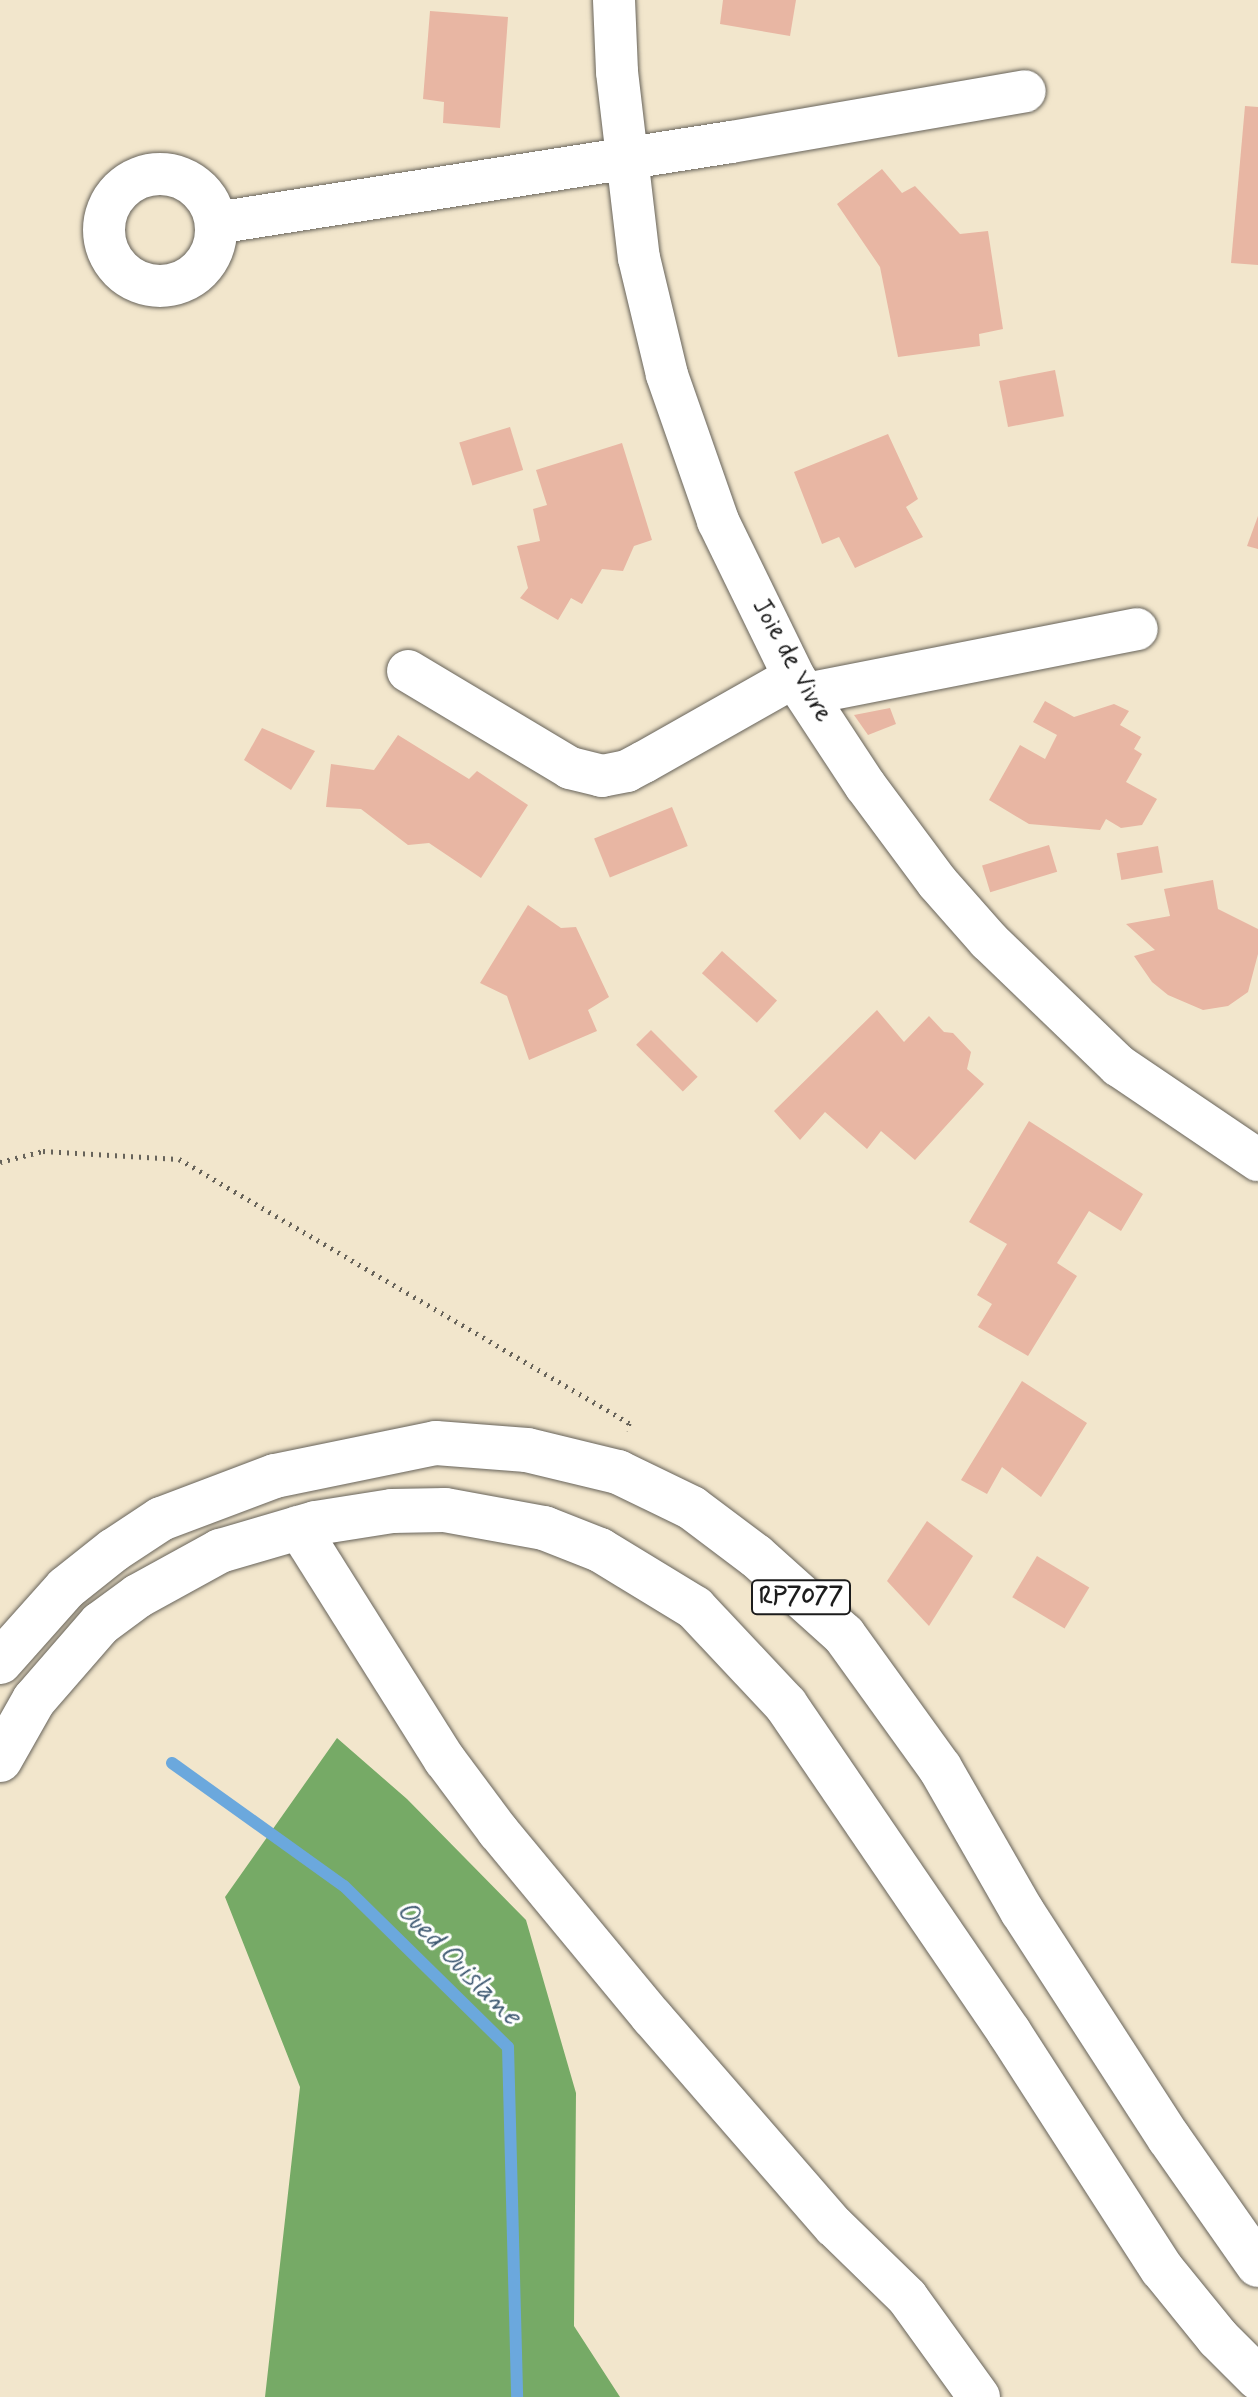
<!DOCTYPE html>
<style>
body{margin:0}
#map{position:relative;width:1258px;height:2397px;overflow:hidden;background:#f2e6cc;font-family:Mynerve,sans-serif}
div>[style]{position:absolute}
.forest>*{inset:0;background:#76aa66}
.stream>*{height:12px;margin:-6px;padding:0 6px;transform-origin:6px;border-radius:6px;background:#6ba8dd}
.building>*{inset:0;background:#e8b6a3;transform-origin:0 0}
.path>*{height:5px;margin-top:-2.5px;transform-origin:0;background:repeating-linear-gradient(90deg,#67635a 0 2px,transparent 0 8px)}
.roads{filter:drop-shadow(0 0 2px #67635a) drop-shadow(0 0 2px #67635a)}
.minor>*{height:42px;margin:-21px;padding:0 21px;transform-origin:21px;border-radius:21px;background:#fff}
.minor>.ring{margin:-21px;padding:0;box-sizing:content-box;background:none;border:42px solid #fff;border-radius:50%}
.major>*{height:44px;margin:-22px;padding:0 22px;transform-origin:22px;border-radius:22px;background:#fff}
span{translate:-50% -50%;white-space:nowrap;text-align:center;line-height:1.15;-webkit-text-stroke:6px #fff;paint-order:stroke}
.shield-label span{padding:2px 6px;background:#fff;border:2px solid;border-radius:6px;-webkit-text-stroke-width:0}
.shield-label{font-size:24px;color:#1c1c1c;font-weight:700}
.street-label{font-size:26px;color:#1c1c1c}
.water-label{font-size:28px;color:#405b73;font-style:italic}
</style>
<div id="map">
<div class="forest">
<i style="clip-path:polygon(337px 1738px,407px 1799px,526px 1920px,576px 2093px,574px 2326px,620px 2397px,265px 2397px,300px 2087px,225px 1897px)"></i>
</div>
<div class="stream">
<i style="left:172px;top:1763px;width:211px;rotate:35.6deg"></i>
<i style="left:344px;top:1886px;width:230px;rotate:44.5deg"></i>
<i style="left:508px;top:2047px;width:350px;rotate:88.5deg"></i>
</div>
<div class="building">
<i style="clip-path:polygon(723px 0,796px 0,790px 36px,720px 24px)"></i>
<i style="clip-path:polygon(430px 11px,508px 17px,500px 128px,443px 123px,444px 102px,423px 99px)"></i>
<i style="clip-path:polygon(1245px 106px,1258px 107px,1258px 265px,1231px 263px)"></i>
<i style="clip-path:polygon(882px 169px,902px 193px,915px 186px,960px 234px,988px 231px,1003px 329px,979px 334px,980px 346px,898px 357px,880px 267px,837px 204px)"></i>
<i style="left:1055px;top:370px;width:47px;height:57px;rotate:79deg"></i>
<i style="left:510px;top:427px;width:45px;height:53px;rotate:73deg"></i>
<i style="clip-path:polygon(888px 434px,918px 499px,906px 507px,923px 537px,855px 568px,839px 537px,822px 544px,794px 472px)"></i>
<i style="clip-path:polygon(622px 443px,652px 540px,634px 546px,623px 571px,602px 569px,582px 604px,571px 598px,558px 620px,520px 598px,528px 588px,517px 546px,540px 541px,533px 509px,547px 505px,536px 470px)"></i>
<i style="clip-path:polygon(1258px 516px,1258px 549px,1247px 546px)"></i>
<i style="clip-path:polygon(1045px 701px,1074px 717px,1114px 704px,1129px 711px,1120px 725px,1141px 737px,1134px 749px,1142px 754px,1126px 782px,1157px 799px,1142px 825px,1121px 828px,1106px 819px,1100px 830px,1029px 824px,989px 800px,1020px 745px,1045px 759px,1057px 735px,1033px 722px)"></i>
<i style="clip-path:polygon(890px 708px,896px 724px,868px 735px,854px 715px)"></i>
<i style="clip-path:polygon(262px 728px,315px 751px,291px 790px,244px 760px)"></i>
<i style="clip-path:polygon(398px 735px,469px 779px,477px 771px,528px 805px,481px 878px,429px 843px,408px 845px,361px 809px,326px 807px,331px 764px,374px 770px)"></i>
<i style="left:672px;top:807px;width:42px;height:84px;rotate:68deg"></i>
<i style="left:1049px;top:845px;width:28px;height:70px;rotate:73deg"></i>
<i style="left:1158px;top:846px;width:27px;height:42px;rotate:80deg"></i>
<i style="clip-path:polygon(1213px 880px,1218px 909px,1258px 929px,1258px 954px,1248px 992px,1228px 1006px,1203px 1010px,1168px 995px,1152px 982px,1134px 956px,1155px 950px,1126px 924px,1170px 916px,1164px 889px)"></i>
<i style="clip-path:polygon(528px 905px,561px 928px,576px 927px,609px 997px,588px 1010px,597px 1031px,529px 1060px,507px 996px,480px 983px)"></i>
<i style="left:722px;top:951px;width:74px;height:30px;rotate:42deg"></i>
<i style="clip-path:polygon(877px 1010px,904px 1042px,929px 1016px,944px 1032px,953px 1033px,971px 1052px,967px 1069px,984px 1084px,915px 1160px,881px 1131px,867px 1149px,825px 1112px,800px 1140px,774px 1111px)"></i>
<i style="left:651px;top:1030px;width:66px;height:21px;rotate:45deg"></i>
<i style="clip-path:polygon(1029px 1121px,1143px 1194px,1121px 1231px,1089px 1211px,1057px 1263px,1077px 1276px,1028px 1356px,978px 1327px,992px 1304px,977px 1295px,1007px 1244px,969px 1222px)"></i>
<i style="clip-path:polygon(1022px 1381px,1087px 1423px,1041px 1497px,1002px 1467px,987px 1494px,961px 1480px)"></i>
<i style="clip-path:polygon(927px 1521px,973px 1556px,929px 1626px,887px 1581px)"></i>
<i style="left:1037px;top:1556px;width:61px;height:48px;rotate:31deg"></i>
</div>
<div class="path">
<i style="left:0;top:1162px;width:44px;rotate:-14.3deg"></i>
<i style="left:43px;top:1151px;width:136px;rotate:3.4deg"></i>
<i style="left:179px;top:1159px;width:522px;rotate:30.4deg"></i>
<i style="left:629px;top:1423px;width:8px;rotate:104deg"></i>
</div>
<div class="roads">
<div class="minor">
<i style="left:614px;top:0;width:72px;rotate:87.6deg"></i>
<i style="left:617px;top:72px;width:187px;rotate:83.3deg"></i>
<i style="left:639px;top:258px;width:120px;rotate:76.5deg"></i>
<i style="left:667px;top:375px;width:155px;rotate:70.7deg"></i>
<i style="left:718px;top:521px;width:174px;rotate:64deg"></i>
<i style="left:794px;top:677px;width:129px;rotate:56.7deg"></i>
<i style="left:865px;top:785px;width:121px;rotate:53.4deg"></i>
<i style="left:937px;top:882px;width:79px;rotate:48.6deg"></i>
<i style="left:989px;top:941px;width:180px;rotate:43.9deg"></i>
<i style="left:1119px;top:1066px;width:168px;rotate:34.1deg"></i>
<i class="ring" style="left:104px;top:174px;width:70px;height:70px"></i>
<i style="left:216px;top:223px;width:521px;rotate:-8.94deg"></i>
<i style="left:731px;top:142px;width:298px;rotate:-9.8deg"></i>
<i style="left:408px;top:671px;width:189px;rotate:30.9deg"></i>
<i style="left:570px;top:768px;width:33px;rotate:14deg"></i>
<i style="left:602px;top:776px;width:25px;rotate:-11deg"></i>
<i style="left:627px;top:771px;width:19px;rotate:-28deg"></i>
<i style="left:644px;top:762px;width:172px;rotate:-29.5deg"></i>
<i style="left:806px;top:694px;width:337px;rotate:-11.1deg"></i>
<i style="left:298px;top:1527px;width:275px;rotate:57.8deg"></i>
<i style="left:445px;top:1760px;width:89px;rotate:53.3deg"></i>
<i style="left:498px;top:1831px;width:241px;rotate:50.4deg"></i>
<i style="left:652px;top:2017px;width:277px;rotate:49deg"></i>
<i style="left:834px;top:2226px;width:102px;rotate:44.2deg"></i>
<i style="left:907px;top:2297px;width:123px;rotate:54.2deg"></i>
</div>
<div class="major">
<i style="left:0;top:1662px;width:99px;rotate:-48.3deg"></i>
<i style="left:66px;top:1588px;width:61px;rotate:-38.4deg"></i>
<i style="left:114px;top:1550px;width:56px;rotate:-33.4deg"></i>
<i style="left:161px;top:1519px;width:122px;rotate:-20.7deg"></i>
<i style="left:275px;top:1476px;width:164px;rotate:-11.6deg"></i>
<i style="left:436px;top:1443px;width:91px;rotate:4.4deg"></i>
<i style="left:527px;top:1450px;width:94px;rotate:13.6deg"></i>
<i style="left:618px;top:1472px;width:82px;rotate:25.9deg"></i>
<i style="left:692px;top:1508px;width:80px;rotate:36.9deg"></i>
<i style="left:756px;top:1556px;width:118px;rotate:41.9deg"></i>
<i style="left:844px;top:1635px;width:164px;rotate:54.2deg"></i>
<i style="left:940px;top:1768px;width:165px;rotate:60.2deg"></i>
<i style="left:1022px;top:1911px;width:270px;rotate:57.1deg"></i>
<i style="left:1169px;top:2138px;width:155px;rotate:55deg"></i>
<i style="left:0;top:1760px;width:69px;rotate:-60.5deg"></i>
<i style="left:34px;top:1700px;width:101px;rotate:-49deg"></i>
<i style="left:100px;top:1624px;width:47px;rotate:-36.4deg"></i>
<i style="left:138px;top:1596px;width:94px;rotate:-28.8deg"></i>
<i style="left:220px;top:1551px;width:100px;rotate:-16.3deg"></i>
<i style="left:316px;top:1523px;width:77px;rotate:-9deg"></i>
<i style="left:392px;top:1511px;width:53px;rotate:-1.1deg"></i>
<i style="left:445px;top:1510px;width:101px;rotate:10.3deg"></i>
<i style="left:544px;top:1528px;width:60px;rotate:21.4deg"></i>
<i style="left:600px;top:1550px;width:111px;rotate:31.4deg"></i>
<i style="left:695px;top:1608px;width:133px;rotate:46.8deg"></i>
<i style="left:786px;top:1705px;width:396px;rotate:55.7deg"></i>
<i style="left:1009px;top:2032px;width:282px;rotate:57.2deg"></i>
<i style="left:1162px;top:2269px;width:89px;rotate:50.9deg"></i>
<i style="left:1218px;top:2338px;width:57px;rotate:45deg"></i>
</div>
</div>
<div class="shield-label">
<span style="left:801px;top:1597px">RP7077</span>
</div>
<div class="street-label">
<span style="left:791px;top:661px;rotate:61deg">Joie de Vivre</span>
</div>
<div class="water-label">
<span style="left:458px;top:1964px;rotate:45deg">Oued Ouislane</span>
</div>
</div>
